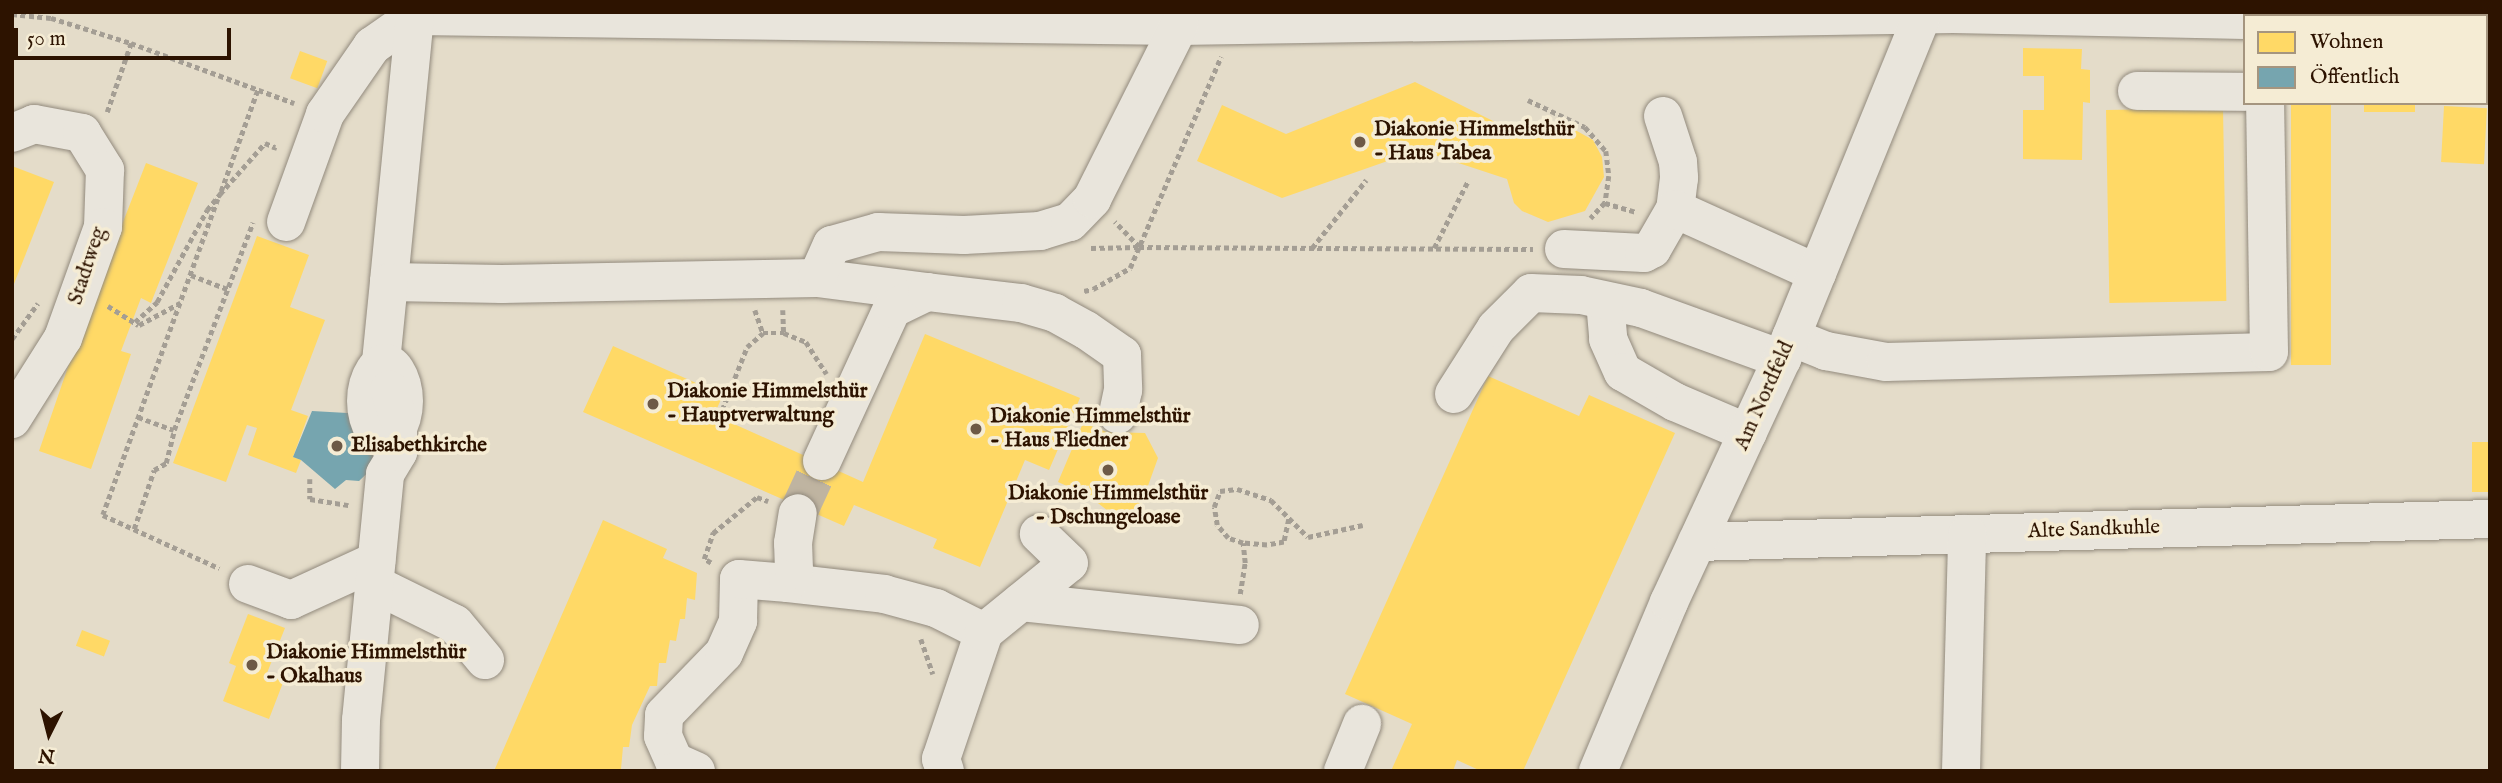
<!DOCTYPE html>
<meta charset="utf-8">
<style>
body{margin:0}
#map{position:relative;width:2502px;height:783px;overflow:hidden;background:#e4dcc9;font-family:"IM FELL English",serif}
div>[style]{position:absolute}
.homes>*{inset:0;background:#ffd966;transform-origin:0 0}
.public>*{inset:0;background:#76a5af}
.minor-tunnel>*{height:38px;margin-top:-19px;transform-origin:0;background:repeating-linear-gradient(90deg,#bfb4a1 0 38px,transparent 0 57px)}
.path>*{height:4.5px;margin-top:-2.25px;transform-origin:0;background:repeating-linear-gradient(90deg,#a49e94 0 5px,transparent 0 8.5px)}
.roads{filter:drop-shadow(0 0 2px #928a7d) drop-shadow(0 0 2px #928a7d)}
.minor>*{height:38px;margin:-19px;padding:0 19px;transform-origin:19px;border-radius:19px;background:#e9e5dc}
.minor>.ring{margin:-19px;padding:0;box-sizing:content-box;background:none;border:38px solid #e9e5dc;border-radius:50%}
.dots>*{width:19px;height:19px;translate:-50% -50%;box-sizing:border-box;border:4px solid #f5ecd4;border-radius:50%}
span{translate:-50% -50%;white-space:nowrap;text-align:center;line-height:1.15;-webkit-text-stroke:7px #f5ecd4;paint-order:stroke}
.poi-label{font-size:21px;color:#2d1300;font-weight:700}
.left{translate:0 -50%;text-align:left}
.street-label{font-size:21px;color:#2d1300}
.frame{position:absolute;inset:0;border:14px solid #2d1300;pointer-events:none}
.legend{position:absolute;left:2243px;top:14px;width:245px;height:91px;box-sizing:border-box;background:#f5ecd4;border:2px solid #a5957f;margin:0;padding:9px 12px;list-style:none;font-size:21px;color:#2d1300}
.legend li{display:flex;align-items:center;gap:14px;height:35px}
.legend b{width:35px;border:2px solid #a5957f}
.north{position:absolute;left:14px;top:699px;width:70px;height:70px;-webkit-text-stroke:5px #f5ecd4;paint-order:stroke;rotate:186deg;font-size:19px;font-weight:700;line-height:28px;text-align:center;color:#2d1300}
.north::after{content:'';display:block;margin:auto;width:24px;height:32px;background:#2d1300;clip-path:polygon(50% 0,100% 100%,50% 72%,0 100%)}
.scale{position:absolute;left:14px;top:28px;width:217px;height:32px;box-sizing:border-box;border:4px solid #2d1300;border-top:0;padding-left:9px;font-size:21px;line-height:24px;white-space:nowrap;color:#2d1300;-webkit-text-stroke:5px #f5ecd4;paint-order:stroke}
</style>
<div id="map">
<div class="homes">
<i style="clip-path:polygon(2023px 48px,2082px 49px,2081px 69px,2090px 70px,2090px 103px,2083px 102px,2082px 160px,2023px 159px,2023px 110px,2044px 110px,2044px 76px,2023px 76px)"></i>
<i style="left:300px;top:51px;width:29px;height:29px;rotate:20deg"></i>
<i style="clip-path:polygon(1415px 82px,1519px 134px,1559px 121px,1593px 140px,1602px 157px,1604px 177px,1585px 211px,1548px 222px,1522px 211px,1514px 203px,1507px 179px,1419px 150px,1282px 198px,1197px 161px,1222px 105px,1286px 134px)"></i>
<i style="left:2291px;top:103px;width:40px;height:262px"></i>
<i style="left:2364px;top:103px;width:51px;height:9px"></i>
<i style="left:2444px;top:106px;width:43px;height:56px;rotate:3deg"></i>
<i style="left:2223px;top:108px;width:193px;height:117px;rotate:89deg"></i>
<i style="clip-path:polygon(146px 163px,198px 183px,151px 303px,141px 298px,121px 351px,131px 354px,91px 469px,39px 451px,79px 335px)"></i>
<i style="clip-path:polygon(12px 166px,54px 182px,12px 289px)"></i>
<i style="clip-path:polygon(257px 236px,309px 255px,290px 307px,325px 320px,291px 410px,308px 416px,293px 457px,301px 460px,296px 473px,248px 455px,257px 428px,247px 425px,226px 482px,173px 463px)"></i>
<i style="clip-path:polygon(925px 334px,1080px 398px,1049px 470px,1025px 460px,980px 567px,933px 548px,937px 539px,854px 505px,844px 526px,583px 412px,613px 346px,723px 395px,714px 415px,863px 482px)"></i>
<i style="clip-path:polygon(1488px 376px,1579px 416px,1589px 395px,1675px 433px,1523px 771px,1481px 771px,1457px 760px,1453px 771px,1391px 771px,1412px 724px,1345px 694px)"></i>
<i style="clip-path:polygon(1083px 423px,1107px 432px,1145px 433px,1158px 458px,1140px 508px,1117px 518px,1089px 496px,1058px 482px)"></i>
<i style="left:2472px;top:442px;width:18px;height:50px"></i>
<i style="clip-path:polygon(603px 520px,667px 549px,663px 558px,697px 573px,695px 600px,687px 598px,685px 619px,680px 619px,676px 641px,670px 640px,666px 663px,659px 663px,657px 686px,650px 686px,632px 725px,629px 747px,623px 747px,621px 769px,494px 771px)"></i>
<i style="clip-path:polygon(248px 614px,285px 628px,267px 673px,284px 680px,269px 719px,223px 701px,236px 666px,229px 663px)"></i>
<i style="left:82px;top:630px;width:30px;height:17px;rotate:21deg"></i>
</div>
<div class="public">
<i style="clip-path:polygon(312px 411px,365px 414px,365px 429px,377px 435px,378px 463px,359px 481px,346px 480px,335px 489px,301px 460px,293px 457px)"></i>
</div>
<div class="minor-tunnel">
<i style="left:798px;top:513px;width:57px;rotate:-65.2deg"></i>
</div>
<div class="path">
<i style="left:12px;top:14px;width:39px;rotate:6deg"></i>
<i style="left:51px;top:18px;width:84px;rotate:17.4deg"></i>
<i style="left:131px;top:43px;width:174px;rotate:20.2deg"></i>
<i style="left:1528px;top:100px;width:63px;rotate:25.3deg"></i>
<i style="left:1585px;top:127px;width:32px;rotate:49deg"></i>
<i style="left:1606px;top:151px;width:25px;rotate:83deg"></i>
<i style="left:1609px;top:176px;width:27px;rotate:98deg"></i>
<i style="left:1605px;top:203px;width:21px;rotate:133deg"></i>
<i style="left:107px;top:112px;width:73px;rotate:-70.8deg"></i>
<i style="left:221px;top:191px;width:109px;rotate:-70.1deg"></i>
<i style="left:218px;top:199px;width:336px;rotate:110deg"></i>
<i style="left:103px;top:515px;width:128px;rotate:24.6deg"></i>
<i style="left:1605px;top:203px;width:33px;rotate:16deg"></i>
<i style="left:1139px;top:247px;width:394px;rotate:0.3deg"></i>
<i style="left:1091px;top:248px;width:48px;rotate:-1.2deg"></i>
<i style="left:1139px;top:247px;width:35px;rotate:-134deg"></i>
<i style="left:1312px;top:248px;width:87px;rotate:-51.5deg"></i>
<i style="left:1434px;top:248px;width:75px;rotate:-63.1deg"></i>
<i style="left:191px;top:275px;width:40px;rotate:21deg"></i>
<i style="left:1084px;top:291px;width:9px;rotate:-13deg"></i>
<i style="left:1093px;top:289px;width:43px;rotate:-29.6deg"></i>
<i style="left:1130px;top:268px;width:230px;rotate:-66.7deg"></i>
<i style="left:108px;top:306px;width:36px;rotate:32deg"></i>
<i style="left:139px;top:325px;width:47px;rotate:-28.2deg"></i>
<i style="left:755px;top:310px;width:24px;rotate:71deg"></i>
<i style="left:783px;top:310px;width:23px;rotate:88deg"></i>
<i style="left:135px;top:322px;width:30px;rotate:-42deg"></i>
<i style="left:157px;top:302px;width:105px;rotate:-61.5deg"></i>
<i style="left:207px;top:210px;width:21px;rotate:-51deg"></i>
<i style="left:220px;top:194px;width:68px;rotate:-48.6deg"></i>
<i style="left:265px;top:143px;width:11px;rotate:22deg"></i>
<i style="left:275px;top:147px;width:3px;rotate:108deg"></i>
<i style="left:12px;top:339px;width:44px;rotate:-54.2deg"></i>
<i style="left:722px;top:410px;width:68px;rotate:-68.4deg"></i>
<i style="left:747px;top:347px;width:21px;rotate:-41deg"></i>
<i style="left:763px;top:333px;width:21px"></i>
<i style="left:784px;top:333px;width:24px;rotate:22deg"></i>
<i style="left:806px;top:342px;width:38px;rotate:57deg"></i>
<i style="left:138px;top:417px;width:38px;rotate:20deg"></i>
<i style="left:310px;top:479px;width:20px;rotate:90deg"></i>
<i style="left:310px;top:499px;width:39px;rotate:9deg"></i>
<i style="left:1289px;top:519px;width:24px;rotate:102deg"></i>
<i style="left:1284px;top:542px;width:17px;rotate:170deg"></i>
<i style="left:1267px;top:545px;width:24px;rotate:-175deg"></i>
<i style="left:1243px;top:543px;width:16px;rotate:-162deg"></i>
<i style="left:1228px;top:538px;width:17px;rotate:-130deg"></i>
<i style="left:1217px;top:525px;width:18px;rotate:-99deg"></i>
<i style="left:1214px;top:507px;width:17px;rotate:-69deg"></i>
<i style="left:1220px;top:491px;width:17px;rotate:-7deg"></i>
<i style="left:1237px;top:489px;width:36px;rotate:18deg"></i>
<i style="left:1271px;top:500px;width:52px;rotate:45deg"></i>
<i style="left:1308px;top:537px;width:56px;rotate:-12.3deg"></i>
<i style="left:134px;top:529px;width:62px;rotate:-71.3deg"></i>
<i style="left:154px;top:470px;width:14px;rotate:-30deg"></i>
<i style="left:166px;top:463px;width:34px;rotate:-76deg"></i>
<i style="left:174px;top:430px;width:222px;rotate:-69.2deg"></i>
<i style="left:711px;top:563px;width:8px;rotate:-150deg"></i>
<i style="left:704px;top:559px;width:28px;rotate:-71deg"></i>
<i style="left:713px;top:533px;width:57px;rotate:-39.3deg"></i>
<i style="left:757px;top:497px;width:12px;rotate:20deg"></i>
<i style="left:1240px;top:594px;width:31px;rotate:-81deg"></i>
<i style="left:1245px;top:563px;width:20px;rotate:-96deg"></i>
<i style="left:921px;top:639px;width:37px;rotate:71deg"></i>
</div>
<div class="roads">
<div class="minor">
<i style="left:416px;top:12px;width:4px;rotate:104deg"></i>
<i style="left:415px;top:16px;width:764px;rotate:0.75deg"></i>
<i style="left:1179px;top:26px;width:774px;rotate:-0.89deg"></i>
<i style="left:1953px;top:14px;width:292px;rotate:1.2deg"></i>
<i style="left:2376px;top:16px;width:4px;rotate:-90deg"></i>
<i style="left:2486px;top:19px;width:4px"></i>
<i style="left:2137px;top:91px;width:108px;rotate:0.5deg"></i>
<i style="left:1663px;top:116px;width:48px;rotate:71.9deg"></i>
<i style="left:1678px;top:162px;width:16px;rotate:86deg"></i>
<i style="left:1679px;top:178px;width:31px;rotate:97deg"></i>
<i style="left:12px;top:133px;width:24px;rotate:-22deg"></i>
<i style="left:34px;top:124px;width:49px;rotate:10.6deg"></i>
<i style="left:82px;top:133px;width:44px;rotate:58.1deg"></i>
<i style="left:105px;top:170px;width:57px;rotate:92deg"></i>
<i style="left:103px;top:227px;width:118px;rotate:109.8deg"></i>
<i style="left:63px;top:338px;width:96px;rotate:122.2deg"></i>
<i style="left:286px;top:222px;width:115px;rotate:-70.1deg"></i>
<i style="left:325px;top:114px;width:83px;rotate:-55.3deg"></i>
<i style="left:372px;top:46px;width:52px;rotate:-34.9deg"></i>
<i style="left:415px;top:16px;width:267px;rotate:95.6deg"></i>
<i style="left:389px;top:282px;width:113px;rotate:1deg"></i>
<i style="left:502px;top:284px;width:315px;rotate:-1.1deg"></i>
<i style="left:817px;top:278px;width:111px;rotate:7.3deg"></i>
<i style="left:1564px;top:249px;width:80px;rotate:2.9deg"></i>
<i style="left:1644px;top:253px;width:9px;rotate:-27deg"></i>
<i style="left:1652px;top:249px;width:46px;rotate:-60.1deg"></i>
<i style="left:1675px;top:209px;width:156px;rotate:24.3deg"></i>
<i style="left:817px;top:278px;width:36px;rotate:-66deg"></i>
<i style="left:832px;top:245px;width:48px;rotate:-15.8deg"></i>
<i style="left:878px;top:232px;width:86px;rotate:2deg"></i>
<i style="left:964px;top:235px;width:76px;rotate:-3deg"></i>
<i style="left:1040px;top:231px;width:31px;rotate:-17deg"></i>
<i style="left:1070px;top:222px;width:32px;rotate:-46deg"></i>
<i style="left:1092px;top:199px;width:194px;rotate:-63.3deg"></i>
<i style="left:1605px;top:301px;width:38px;rotate:85deg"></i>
<i style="left:1608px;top:339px;width:36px;rotate:66deg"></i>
<i style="left:1623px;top:372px;width:60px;rotate:30deg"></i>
<i style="left:1675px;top:402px;width:79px;rotate:23deg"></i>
<i style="left:1791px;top:337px;width:38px;rotate:22deg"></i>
<i style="left:1826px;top:351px;width:61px;rotate:10.4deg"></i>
<i style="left:1886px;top:362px;width:383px;rotate:-1.5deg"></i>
<i style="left:2269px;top:352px;width:249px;rotate:-90.9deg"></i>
<i style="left:381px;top:362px;width:80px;rotate:-84.3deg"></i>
<i class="ring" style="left:366px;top:363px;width:-10px;height:-10px"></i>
<i style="left:1454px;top:394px;width:78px;rotate:-57.5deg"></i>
<i style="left:1496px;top:328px;width:49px;rotate:-45deg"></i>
<i style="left:1531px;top:293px;width:50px;rotate:2.3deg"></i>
<i style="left:1581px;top:295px;width:61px;rotate:12.2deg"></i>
<i style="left:1641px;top:308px;width:150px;rotate:19.9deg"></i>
<i style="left:822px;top:461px;width:167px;rotate:-65.3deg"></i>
<i style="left:892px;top:309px;width:39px;rotate:-26deg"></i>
<i style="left:927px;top:292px;width:95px;rotate:6.7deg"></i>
<i style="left:1021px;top:303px;width:35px;rotate:16deg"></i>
<i style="left:1055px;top:313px;width:35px;rotate:29deg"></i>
<i style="left:1086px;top:330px;width:44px;rotate:34.8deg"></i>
<i style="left:1122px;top:355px;width:35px;rotate:88deg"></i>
<i style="left:1123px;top:390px;width:25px;rotate:102deg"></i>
<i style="left:1697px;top:542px;width:793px;rotate:-1.66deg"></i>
<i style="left:788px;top:583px;width:97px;rotate:6.5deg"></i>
<i style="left:884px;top:594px;width:54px;rotate:15.1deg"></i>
<i style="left:936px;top:608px;width:54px;rotate:26.6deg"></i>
<i style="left:248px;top:584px;width:46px;rotate:20.4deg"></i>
<i style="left:291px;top:600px;width:94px;rotate:-24.6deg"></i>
<i style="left:374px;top:584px;width:90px;rotate:26.3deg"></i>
<i style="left:455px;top:624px;width:47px;rotate:50.2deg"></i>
<i style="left:1021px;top:602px;width:220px;rotate:6deg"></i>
<i style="left:360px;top:771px;width:51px;rotate:-88.9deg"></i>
<i style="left:361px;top:720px;width:247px;rotate:-84.4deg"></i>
<i style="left:385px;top:474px;width:26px;rotate:-59deg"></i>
<i style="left:398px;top:452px;width:35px;rotate:-90deg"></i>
<i style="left:398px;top:417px;width:29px;rotate:-108deg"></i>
<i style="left:696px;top:771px;width:24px;rotate:-156deg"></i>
<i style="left:674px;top:761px;width:27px;rotate:-114deg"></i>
<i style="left:663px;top:736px;width:21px;rotate:-87deg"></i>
<i style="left:664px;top:715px;width:86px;rotate:-45.9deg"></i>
<i style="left:724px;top:653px;width:35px;rotate:-66deg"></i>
<i style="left:738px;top:621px;width:42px;rotate:-88.6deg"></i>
<i style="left:739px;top:579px;width:49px;rotate:4.7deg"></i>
<i style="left:788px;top:583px;width:14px;rotate:-65deg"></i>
<i style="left:794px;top:570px;width:27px;rotate:-92deg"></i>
<i style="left:793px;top:543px;width:30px;rotate:-81deg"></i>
<i style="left:945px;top:771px;width:13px;rotate:-108deg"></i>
<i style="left:941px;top:759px;width:134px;rotate:-71.3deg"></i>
<i style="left:984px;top:632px;width:109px;rotate:-39.1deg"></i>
<i style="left:1069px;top:563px;width:42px;rotate:-136deg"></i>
<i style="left:1343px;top:771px;width:51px;rotate:-68deg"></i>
<i style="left:1598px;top:771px;width:183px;rotate:-67.2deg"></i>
<i style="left:1669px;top:602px;width:268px;rotate:-65.1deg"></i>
<i style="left:1782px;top:359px;width:370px;rotate:-67.8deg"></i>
<i style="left:1961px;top:771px;width:237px;rotate:-88.5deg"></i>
</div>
</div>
<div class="dots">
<i style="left:1360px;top:142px;background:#6d5946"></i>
<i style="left:653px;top:404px;background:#6d5946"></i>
<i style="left:976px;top:429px;background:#6d5946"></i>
<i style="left:337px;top:446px;background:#6d5946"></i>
<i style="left:1108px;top:470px;background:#6d5946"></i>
<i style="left:252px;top:665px;background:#6d5946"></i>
</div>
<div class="poi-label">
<span class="left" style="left:1374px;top:142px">Diakonie Himmelsthür<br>- Haus Tabea</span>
<span class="left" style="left:667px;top:404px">Diakonie Himmelsthür<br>- Hauptverwaltung</span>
<span class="left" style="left:990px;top:429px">Diakonie Himmelsthür<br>- Haus Fliedner</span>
<span class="left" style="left:351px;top:446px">Elisabethkirche</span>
<span style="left:1108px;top:506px">Diakonie Himmelsthür<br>- Dschungeloase</span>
<span class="left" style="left:266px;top:665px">Diakonie Himmelsthür<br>- Okalhaus</span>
</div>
<div class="street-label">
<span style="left:88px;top:266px;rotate:-72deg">Stadtweg</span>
<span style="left:1765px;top:396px;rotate:-66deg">Am Nordfeld</span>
<span style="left:2094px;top:530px;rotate:-2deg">Alte Sandkuhle</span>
</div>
<div class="frame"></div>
<ul class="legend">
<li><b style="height:19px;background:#ffd966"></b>Wohnen</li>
<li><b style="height:19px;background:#76a5af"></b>Öffentlich</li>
</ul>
<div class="north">N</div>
<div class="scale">50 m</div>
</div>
